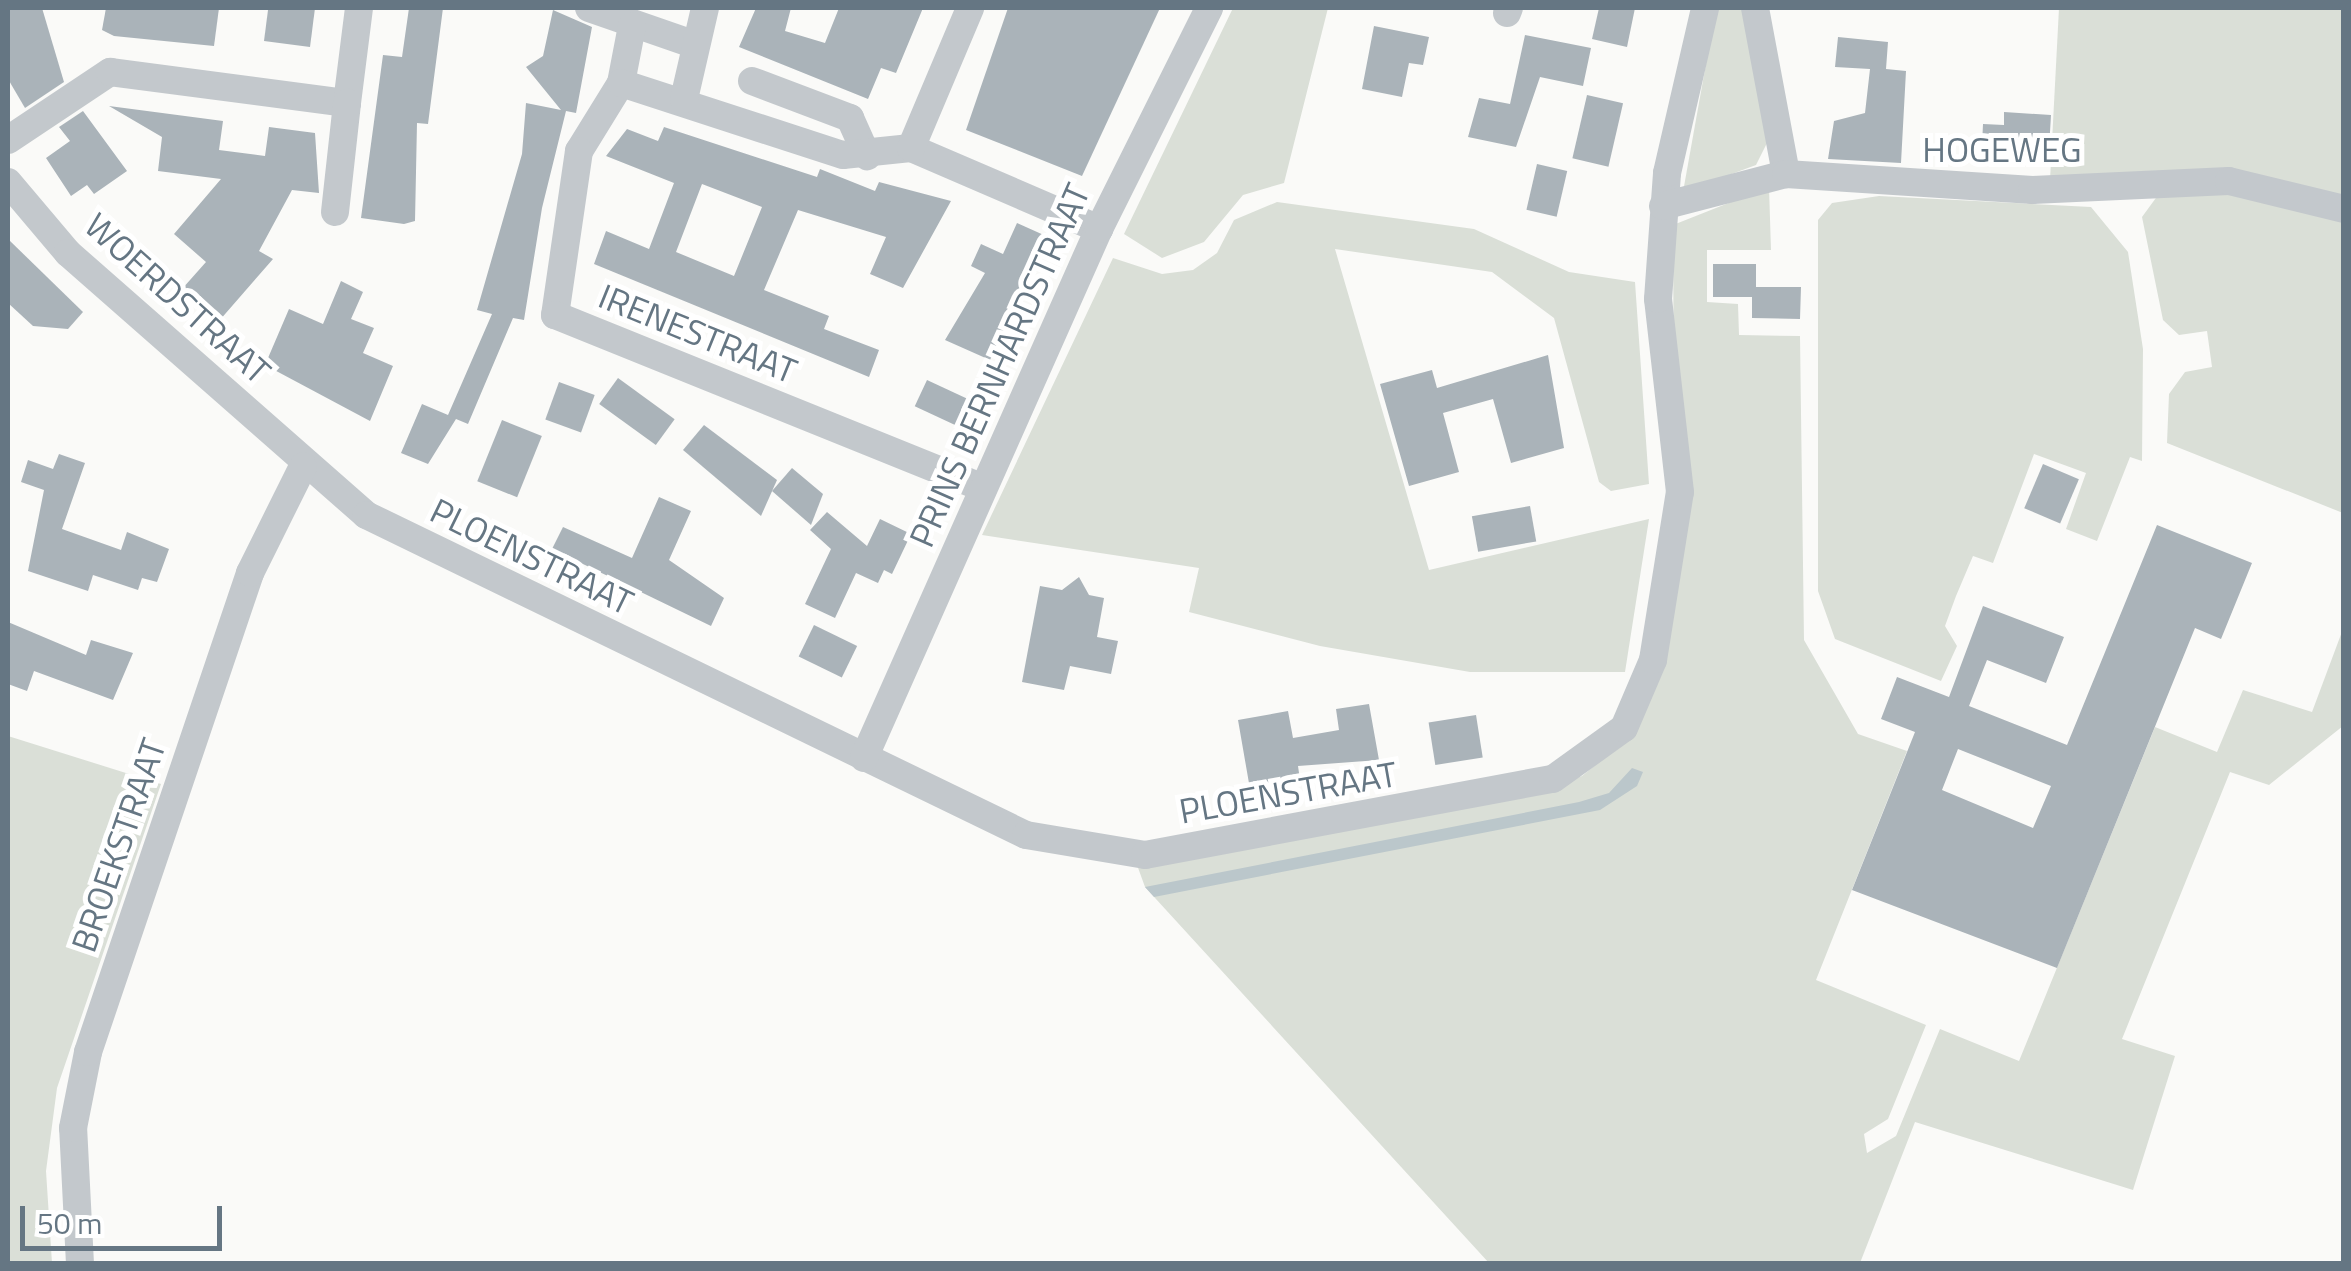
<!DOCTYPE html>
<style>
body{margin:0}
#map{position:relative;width:2351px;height:1271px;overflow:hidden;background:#fafaf8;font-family:"Titillium Web",sans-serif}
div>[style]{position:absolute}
.green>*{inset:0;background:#dadfd7}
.water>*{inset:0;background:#bbc7cb}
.building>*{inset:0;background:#aab3b9;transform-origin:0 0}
.minor>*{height:28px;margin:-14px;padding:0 14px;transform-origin:14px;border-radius:14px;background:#c3c8cc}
span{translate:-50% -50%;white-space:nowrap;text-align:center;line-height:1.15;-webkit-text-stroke:10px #fff;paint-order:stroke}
.street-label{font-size:35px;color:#657683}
.frame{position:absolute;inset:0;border:10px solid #657683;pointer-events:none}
.scale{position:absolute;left:20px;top:1206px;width:202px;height:45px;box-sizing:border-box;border:5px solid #657683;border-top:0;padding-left:12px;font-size:30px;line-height:35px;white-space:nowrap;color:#657683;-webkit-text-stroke:8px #fff;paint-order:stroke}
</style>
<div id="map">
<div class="green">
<i style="clip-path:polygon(1233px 8px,1328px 8px,1284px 183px,1243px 195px,1204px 242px,1162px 258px,1124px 234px)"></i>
<i style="clip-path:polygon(1716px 8px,1743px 8px,1770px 137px,1756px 165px,1683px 192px)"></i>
<i style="clip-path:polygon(2059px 8px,2343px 8px,2343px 202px,2050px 180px)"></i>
<i style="clip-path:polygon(1769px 187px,1771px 250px,1707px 250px,1707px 302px,1738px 304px,1739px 335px,1800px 336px,1804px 640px,1858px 734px,1907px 751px,1816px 980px,1926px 1025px,1888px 1119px,1864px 1134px,1867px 1153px,1896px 1136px,1940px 1029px,2019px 1061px,2155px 727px,2217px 752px,2243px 690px,2312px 712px,2343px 629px,2343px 726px,2269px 785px,2230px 772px,2122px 1039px,2175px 1056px,2133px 1190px,1915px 1122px,1860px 1263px,1489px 1263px,1145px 887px,1137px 865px,1536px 793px,1582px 776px,1627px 739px,1675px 606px,1673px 225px)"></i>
<i style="clip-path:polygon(2225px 190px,2343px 222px,2343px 513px,2167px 443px,2169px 394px,2185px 372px,2212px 367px,2207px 331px,2179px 335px,2163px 320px,2142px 217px,2161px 191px)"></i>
<i style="clip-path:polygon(1879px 196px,2091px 207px,2128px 252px,2143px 349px,2142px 461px,2130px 457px,2097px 541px,2066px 529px,2086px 473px,2034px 454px,1993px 563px,1973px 556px,1956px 596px,1945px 626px,1957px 646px,1941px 681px,1835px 639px,1818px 591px,1818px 220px,1832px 203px)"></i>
<i style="clip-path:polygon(1277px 202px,1474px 229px,1569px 272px,1635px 282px,1649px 484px,1611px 491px,1599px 482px,1554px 318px,1492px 272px,1335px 249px,1429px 570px,1649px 519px,1625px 672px,1470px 672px,1320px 646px,1189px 612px,1199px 568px,982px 535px,1113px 258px,1162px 274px,1193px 270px,1217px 253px,1234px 220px)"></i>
<i style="clip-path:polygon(8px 736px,161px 784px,57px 1088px,46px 1171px,52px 1263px,8px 1263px)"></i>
</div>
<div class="water">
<i style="clip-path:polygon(1632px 768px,1643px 772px,1637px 786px,1600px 810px,1154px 897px,1145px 887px,1579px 802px,1609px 793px)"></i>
</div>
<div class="building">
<i style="clip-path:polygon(8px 8px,42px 8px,64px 82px,25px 108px,8px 79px)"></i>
<i style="clip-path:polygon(106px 8px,219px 8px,214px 46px,114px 36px,102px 30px)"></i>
<i style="clip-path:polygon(315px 8px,310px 47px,264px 41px,268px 10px)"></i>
<i style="clip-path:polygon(409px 8px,443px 8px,428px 124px,417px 123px,415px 221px,404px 224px,361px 218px,383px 55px,402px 57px)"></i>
<i style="clip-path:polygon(756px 8px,791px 8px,785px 31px,825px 43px,839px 8px,923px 8px,896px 73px,881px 68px,868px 99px,739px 47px)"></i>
<i style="clip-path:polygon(1008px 8px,1160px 8px,1082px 176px,966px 130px)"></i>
<i style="clip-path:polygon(1599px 8px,1635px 8px,1627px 47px,1592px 39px)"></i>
<i style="clip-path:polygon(553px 10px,592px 27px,576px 113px,566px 111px,542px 208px,524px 320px,513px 318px,468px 424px,456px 419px,428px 464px,401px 453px,422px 404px,448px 415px,492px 314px,477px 310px,522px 154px,526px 103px,561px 110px,526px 67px,543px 56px)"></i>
<i style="clip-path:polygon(1374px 26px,1429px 37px,1423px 65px,1409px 63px,1402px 97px,1362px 89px)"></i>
<i style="clip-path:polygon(1525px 35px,1591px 48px,1583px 86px,1540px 77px,1516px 147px,1468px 137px,1479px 98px,1510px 104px)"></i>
<i style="clip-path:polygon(1838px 37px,1888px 42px,1886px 69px,1906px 71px,1901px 163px,1828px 159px,1834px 121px,1865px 113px,1870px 69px,1835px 67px)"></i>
<i style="left:1587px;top:95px;width:37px;height:65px;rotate:13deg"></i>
<i style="clip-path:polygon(109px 106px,223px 121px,219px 150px,265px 156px,269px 127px,315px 133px,319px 193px,292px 190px,259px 251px,273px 259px,219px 321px,182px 289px,206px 262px,174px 234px,221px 179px,158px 171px,162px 137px)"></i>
<i style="clip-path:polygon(83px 111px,127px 171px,94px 194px,87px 185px,71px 196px,46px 158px,70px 141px,59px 127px)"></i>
<i style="clip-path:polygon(2004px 112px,2051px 115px,2049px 149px,1982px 145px,1983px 124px,2004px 125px)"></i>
<i style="clip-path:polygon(evenodd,664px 127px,817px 177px,820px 169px,875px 191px,879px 182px,951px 201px,903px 288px,870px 274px,886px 237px,798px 210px,764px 290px,829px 316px,824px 329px,879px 350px,869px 377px,594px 264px,606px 231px,649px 249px,674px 183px,606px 156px,627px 129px,658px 141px,664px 127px,702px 184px,762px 207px,734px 276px,676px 252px,702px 184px)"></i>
<i style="left:1537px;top:164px;width:31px;height:47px;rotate:13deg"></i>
<i style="clip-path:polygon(1017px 223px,1046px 236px,990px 360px,945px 340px,985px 273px,971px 266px,981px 244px,1003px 254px)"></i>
<i style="clip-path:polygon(8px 239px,83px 312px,68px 329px,33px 326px,8px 303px)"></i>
<i style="clip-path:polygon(1713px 264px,1756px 264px,1756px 287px,1801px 287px,1800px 319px,1752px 318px,1752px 297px,1713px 297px)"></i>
<i style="clip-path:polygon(341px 281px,363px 292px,351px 319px,374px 328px,363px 353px,393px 366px,370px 421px,265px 365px,289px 309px,323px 324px)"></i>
<i style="clip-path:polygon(1548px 355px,1564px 448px,1511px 463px,1493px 399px,1443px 413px,1459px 472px,1409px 486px,1380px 384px,1432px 370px,1437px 388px)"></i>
<i style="left:618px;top:378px;width:70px;height:32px;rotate:36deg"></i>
<i style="left:927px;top:380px;width:51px;height:29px;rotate:25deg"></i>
<i style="left:559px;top:382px;width:38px;height:40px;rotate:20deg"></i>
<i style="left:502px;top:420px;width:43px;height:66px;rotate:22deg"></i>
<i style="clip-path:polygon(704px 425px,777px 480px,761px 516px,683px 450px)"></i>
<i style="clip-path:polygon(59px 454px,85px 463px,62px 529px,121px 550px,127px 532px,169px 549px,157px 582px,142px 578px,138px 590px,93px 575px,88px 591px,28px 571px,44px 490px,21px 482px,28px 460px,53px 469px)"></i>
<i style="left:2043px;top:464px;width:39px;height:48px;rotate:23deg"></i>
<i style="clip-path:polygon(792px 468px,823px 494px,811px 525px,772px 491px)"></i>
<i style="clip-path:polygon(659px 497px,691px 511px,669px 560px,724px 598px,711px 626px,552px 549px,563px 527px,632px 558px)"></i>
<i style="left:1530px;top:506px;width:36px;height:59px;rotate:80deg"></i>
<i style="clip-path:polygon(827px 512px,867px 546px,880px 519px,911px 534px,892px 574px,884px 570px,878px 583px,856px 573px,835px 618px,805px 604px,831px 549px,810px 530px)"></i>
<i style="clip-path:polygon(evenodd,2157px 525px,2252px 563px,2221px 639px,2195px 628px,2057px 968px,1852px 890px,1915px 732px,1881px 719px,1897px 677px,1949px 697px,1983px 606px,2064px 637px,2046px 683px,1987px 660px,1969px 706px,2067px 745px,2157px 525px,1958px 749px,2051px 786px,2033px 828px,1942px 790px,1958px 749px)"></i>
<i style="clip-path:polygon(1079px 577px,1089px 595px,1104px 598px,1097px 637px,1118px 641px,1111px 674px,1070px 666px,1064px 690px,1022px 682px,1040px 586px,1062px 590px)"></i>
<i style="clip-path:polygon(8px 622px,86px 655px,91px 640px,133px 653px,113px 700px,34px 671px,27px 691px,8px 684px)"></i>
<i style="left:814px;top:625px;width:48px;height:35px;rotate:26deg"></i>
<i style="clip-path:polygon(1369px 704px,1379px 760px,1298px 766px,1300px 780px,1250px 789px,1238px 720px,1288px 711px,1293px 738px,1339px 730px,1336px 709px)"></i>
<i style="left:1476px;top:715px;width:43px;height:48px;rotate:81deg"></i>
</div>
<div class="minor">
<i style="left:589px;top:8px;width:113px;rotate:19.1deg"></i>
<i style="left:1755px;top:8px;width:169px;rotate:79.4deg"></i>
<i style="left:1507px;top:13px;width:5px;rotate:-68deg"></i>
<i style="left:632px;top:26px;width:58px;rotate:100.9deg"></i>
<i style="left:621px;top:83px;width:80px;rotate:121.7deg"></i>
<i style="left:579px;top:151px;width:166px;rotate:98.3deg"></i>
<i style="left:555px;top:315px;width:462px;rotate:22deg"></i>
<i style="left:752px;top:81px;width:105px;rotate:20.7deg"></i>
<i style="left:850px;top:118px;width:42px;rotate:65.9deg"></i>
<i style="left:621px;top:83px;width:233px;rotate:18deg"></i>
<i style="left:843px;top:155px;width:68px;rotate:-5.9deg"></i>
<i style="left:911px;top:148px;width:205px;rotate:23.3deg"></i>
<i style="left:684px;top:99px;width:93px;rotate:-77deg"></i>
<i style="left:8px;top:140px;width:123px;rotate:-33.7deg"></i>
<i style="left:110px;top:72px;width:239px;rotate:7.5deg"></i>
<i style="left:347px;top:103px;width:96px;rotate:-82.8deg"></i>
<i style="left:911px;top:148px;width:152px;rotate:-67.1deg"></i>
<i style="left:8px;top:182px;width:93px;rotate:49.8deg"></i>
<i style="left:68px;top:253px;width:397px;rotate:41.3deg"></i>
<i style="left:366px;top:515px;width:733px;rotate:25.87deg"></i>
<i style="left:1026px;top:835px;width:121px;rotate:9.5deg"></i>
<i style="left:1145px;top:855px;width:415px;rotate:-10.6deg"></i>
<i style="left:1553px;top:779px;width:87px;rotate:-35.7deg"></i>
<i style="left:1624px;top:728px;width:74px;rotate:-66.9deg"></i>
<i style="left:1653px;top:660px;width:170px;rotate:-80.9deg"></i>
<i style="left:1680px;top:492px;width:194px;rotate:-96.5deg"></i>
<i style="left:1658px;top:299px;width:126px;rotate:-85.9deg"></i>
<i style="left:1667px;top:173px;width:169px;rotate:-77deg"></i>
<i style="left:1663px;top:206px;width:127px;rotate:-14.6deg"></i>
<i style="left:1786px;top:174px;width:247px;rotate:3.7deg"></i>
<i style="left:2032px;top:190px;width:197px;rotate:-2.6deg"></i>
<i style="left:2229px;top:181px;width:118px;rotate:13.7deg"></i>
<i style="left:335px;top:212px;width:110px;rotate:-83.7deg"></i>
<i style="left:864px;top:758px;width:579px;rotate:-66.05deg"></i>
<i style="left:1099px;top:229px;width:247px;rotate:-63.5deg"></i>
<i style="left:80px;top:1264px;width:136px;rotate:-92.9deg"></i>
<i style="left:73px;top:1128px;width:77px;rotate:-78.8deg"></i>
<i style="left:88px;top:1052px;width:506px;rotate:-71.31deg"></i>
<i style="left:250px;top:573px;width:119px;rotate:-63.6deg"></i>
</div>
<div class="street-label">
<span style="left:2002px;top:149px">HOGEWEG</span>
<span style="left:178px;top:298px;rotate:42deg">WOERDSTRAAT</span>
<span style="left:698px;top:333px;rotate:22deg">IRENESTRAAT</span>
<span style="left:999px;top:365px;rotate:-66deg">PRINS BERNHARDSTRAAT</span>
<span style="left:532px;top:556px;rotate:26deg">PLOENSTRAAT</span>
<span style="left:1288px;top:792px;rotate:-10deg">PLOENSTRAAT</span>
<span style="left:118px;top:845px;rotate:-71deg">BROEKSTRAAT</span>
</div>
<div class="frame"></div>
<div class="scale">50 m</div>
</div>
